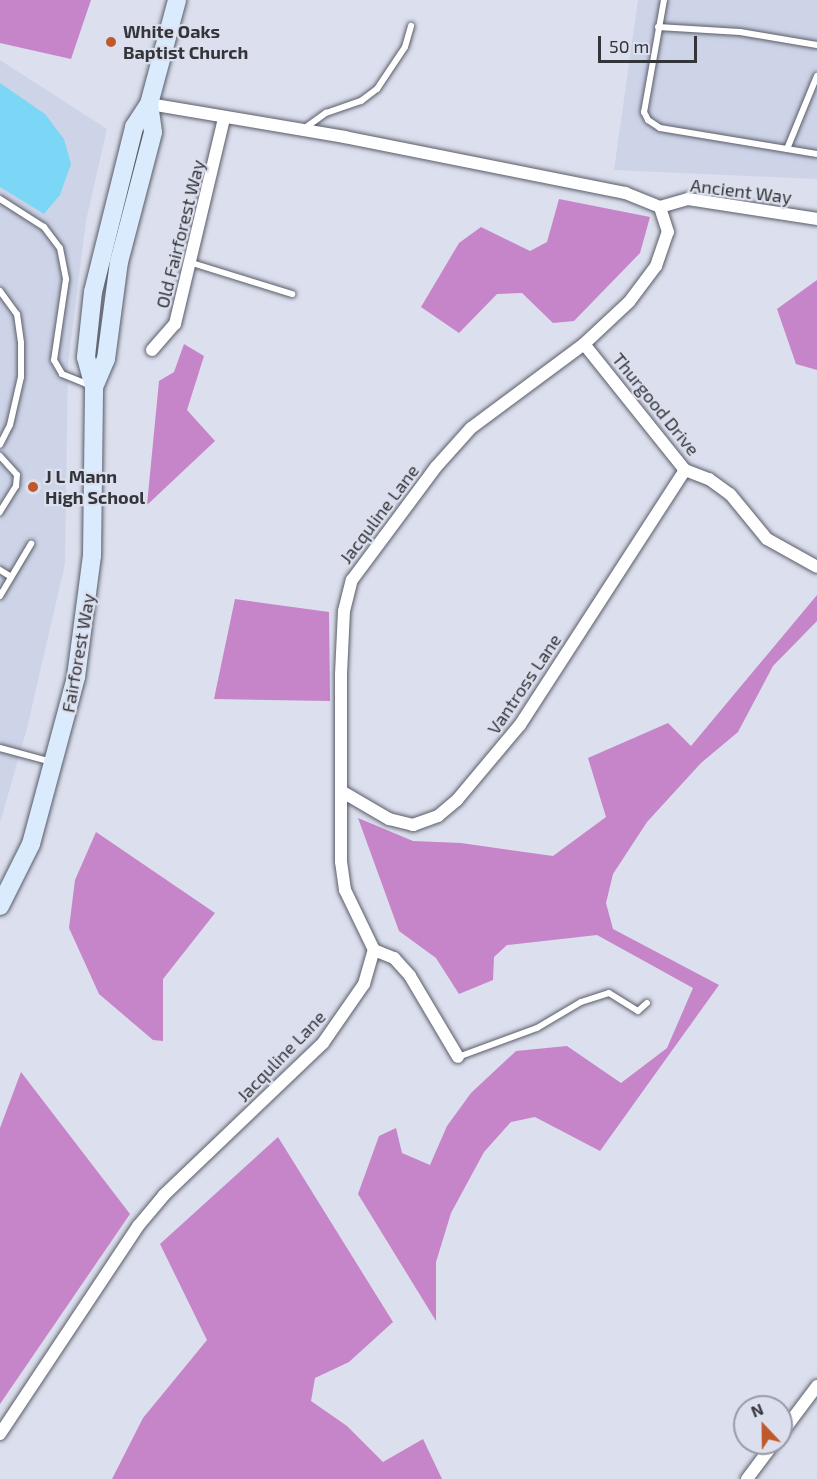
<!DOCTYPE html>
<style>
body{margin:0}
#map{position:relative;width:817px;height:1479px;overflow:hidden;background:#dcdfed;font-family:"Exo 2",sans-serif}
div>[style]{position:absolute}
.built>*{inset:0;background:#ced4e8}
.forest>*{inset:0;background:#c684c9}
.water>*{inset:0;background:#7cd7f7}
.roads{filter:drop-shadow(0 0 2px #5a5d69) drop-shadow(0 0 2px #5a5d69)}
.service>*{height:6px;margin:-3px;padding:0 3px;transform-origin:3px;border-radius:3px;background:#fff}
.minor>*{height:12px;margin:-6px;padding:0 6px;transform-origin:6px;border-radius:6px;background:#fff}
.secondary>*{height:18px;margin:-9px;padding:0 9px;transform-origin:9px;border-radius:9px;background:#d9ebfc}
.dots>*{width:16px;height:16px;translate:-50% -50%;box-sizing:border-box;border:3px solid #dcdfed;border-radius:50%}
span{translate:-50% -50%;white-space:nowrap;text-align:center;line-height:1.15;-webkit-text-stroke:4.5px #dcdfed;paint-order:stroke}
.poi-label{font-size:18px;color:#33353a;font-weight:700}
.left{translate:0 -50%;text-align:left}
.street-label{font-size:18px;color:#33353a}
.north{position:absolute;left:733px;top:1395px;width:60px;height:60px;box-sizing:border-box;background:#dcdfed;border:2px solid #989ba5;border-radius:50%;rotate:338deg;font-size:16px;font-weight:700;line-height:24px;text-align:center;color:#33353a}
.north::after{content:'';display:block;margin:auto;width:21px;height:27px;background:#bf592c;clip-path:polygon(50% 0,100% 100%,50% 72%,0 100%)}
.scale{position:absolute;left:598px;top:36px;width:99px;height:27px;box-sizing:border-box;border:3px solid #33353a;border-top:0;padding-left:8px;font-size:18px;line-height:21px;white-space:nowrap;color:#33353a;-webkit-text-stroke:4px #dcdfed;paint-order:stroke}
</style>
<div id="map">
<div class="built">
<i style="clip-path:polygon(638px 0,817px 0,817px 179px,614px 170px)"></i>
<i style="clip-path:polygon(0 60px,107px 129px,86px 221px,68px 363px,65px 564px,27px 728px,0 823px)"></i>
</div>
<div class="forest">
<i style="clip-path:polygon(0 0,91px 0,71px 59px,0 43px)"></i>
<i style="clip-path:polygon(559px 199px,650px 217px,640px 253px,574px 321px,553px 323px,522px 293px,497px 294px,459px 333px,421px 307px,459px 243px,481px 227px,530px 251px,547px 242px)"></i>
<i style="clip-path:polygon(817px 280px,817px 370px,796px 364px,777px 309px)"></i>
<i style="clip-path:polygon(184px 344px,204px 356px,187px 410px,215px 441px,147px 505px,159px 381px,174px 372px)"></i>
<i style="clip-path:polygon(817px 595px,817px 621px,773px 666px,738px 732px,701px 763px,647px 822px,613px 874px,606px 903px,613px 929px,719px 985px,600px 1151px,535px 1117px,511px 1122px,484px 1152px,451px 1213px,436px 1262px,436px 1321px,358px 1194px,379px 1136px,396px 1128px,402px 1153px,430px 1165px,447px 1126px,471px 1093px,516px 1051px,567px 1046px,621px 1083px,667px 1048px,693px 988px,597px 935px,507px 945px,494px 957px,493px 980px,459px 994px,436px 958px,399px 931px,358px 818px,413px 841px,461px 843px,553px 856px,606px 817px,588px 758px,668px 723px,691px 746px)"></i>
<i style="clip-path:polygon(235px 599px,329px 612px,330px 701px,214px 699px)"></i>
<i style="clip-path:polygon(96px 832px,215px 913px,163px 979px,163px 1041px,153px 1040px,99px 994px,69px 928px,75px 880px)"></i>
<i style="clip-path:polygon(21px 1072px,130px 1214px,0 1404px,0 1128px)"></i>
<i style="clip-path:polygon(278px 1137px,393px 1322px,349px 1362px,315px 1378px,311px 1401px,347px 1426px,383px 1462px,423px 1439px,442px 1479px,112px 1479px,143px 1418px,207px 1340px,160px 1244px)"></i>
</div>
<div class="water">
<i style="clip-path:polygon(0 83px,45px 114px,64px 139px,71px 164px,60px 195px,44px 214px,0 187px)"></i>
</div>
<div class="roads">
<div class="service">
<i style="left:664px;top:0;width:114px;rotate:100.1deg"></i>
<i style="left:644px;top:112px;width:9px;rotate:63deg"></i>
<i style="left:648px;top:120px;width:14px;rotate:34deg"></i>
<i style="left:660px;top:128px;width:159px;rotate:9.4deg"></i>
<i style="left:658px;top:27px;width:82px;rotate:3.5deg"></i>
<i style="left:740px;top:32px;width:78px;rotate:9.6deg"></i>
<i style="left:305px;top:128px;width:26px;rotate:-36deg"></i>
<i style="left:326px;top:113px;width:37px;rotate:-19deg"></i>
<i style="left:361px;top:101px;width:20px;rotate:-37deg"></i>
<i style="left:377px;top:89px;width:50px;rotate:-56.3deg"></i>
<i style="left:405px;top:47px;width:22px;rotate:-74deg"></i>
<i style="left:787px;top:149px;width:79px;rotate:-67.7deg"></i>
<i style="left:0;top:199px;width:52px;rotate:32.5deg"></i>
<i style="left:44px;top:227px;width:26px;rotate:53deg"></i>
<i style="left:60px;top:248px;width:32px;rotate:79deg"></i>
<i style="left:66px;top:279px;width:82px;rotate:98.4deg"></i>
<i style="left:54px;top:360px;width:16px;rotate:60deg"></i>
<i style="left:62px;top:374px;width:31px;rotate:22deg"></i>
<i style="left:192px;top:263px;width:105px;rotate:17.2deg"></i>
<i style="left:0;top:291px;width:29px;rotate:54deg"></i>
<i style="left:17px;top:314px;width:29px;rotate:82deg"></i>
<i style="left:21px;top:343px;width:34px;rotate:90deg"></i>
<i style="left:21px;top:377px;width:49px;rotate:102.9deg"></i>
<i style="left:10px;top:425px;width:22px;rotate:117deg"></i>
<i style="left:0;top:456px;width:25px;rotate:48deg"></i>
<i style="left:17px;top:475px;width:11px;rotate:95deg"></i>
<i style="left:16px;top:486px;width:31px;rotate:122deg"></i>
<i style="left:0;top:570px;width:13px;rotate:32deg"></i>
<i style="left:0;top:596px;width:61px;rotate:-59.2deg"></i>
<i style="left:0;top:748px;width:54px;rotate:15.1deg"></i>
<i style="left:458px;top:1057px;width:84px;rotate:-20.2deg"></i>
<i style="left:537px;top:1028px;width:51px;rotate:-30.6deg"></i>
<i style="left:581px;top:1002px;width:29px;rotate:-18deg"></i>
<i style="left:609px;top:993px;width:34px;rotate:32deg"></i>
<i style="left:638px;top:1011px;width:12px;rotate:-42deg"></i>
</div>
<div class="minor">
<i style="left:660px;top:207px;width:29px;rotate:-16deg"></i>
<i style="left:688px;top:199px;width:131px;rotate:8.8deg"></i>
<i style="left:584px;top:344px;width:161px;rotate:51.3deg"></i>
<i style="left:685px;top:470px;width:26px;rotate:21deg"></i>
<i style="left:709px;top:479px;width:26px;rotate:36deg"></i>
<i style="left:730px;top:494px;width:58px;rotate:50.6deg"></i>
<i style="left:767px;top:539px;width:57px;rotate:29.2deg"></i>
<i style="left:152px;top:350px;width:35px;rotate:-49deg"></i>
<i style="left:175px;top:324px;width:212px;rotate:-76.6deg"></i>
<i style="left:341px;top:791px;width:56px;rotate:30.3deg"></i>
<i style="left:389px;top:819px;width:25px;rotate:14deg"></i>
<i style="left:413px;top:825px;width:27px;rotate:-20deg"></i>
<i style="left:438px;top:816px;width:25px;rotate:-40deg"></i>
<i style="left:457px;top:800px;width:98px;rotate:-50deg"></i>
<i style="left:520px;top:725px;width:304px;rotate:-57.1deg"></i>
<i style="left:374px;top:950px;width:22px;rotate:22deg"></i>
<i style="left:394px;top:958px;width:24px;rotate:48deg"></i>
<i style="left:410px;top:976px;width:94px;rotate:59.3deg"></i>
<i style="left:0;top:1434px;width:251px;rotate:-56.4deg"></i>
<i style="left:139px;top:1225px;width:39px;rotate:-50deg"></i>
<i style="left:164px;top:1195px;width:220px;rotate:-43.7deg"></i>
<i style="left:323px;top:1043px;width:72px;rotate:-55.2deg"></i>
<i style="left:364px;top:984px;width:35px;rotate:-74deg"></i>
<i style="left:374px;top:950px;width:67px;rotate:-115.8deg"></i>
<i style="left:345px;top:890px;width:28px;rotate:-98deg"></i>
<i style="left:341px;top:862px;width:188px;rotate:-90deg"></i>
<i style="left:341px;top:674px;width:63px;rotate:-87.3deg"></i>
<i style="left:344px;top:611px;width:32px;rotate:-76deg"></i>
<i style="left:352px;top:580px;width:141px;rotate:-53.4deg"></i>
<i style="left:436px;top:467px;width:52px;rotate:-48.1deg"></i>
<i style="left:471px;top:428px;width:141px;rotate:-36.6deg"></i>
<i style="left:584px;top:344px;width:62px;rotate:-43deg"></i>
<i style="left:629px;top:302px;width:45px;rotate:-53.1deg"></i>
<i style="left:656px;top:266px;width:36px;rotate:-71deg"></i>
<i style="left:668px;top:232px;width:26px;rotate:-108deg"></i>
<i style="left:660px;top:207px;width:38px;rotate:-158deg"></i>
<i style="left:625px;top:193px;width:286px;rotate:-168.7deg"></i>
<i style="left:345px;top:137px;width:199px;rotate:-170.4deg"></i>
<i style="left:781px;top:1434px;width:60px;rotate:-53.1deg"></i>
<i style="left:747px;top:1479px;width:45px;rotate:-53.1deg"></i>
</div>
<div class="secondary">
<i style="left:94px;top:387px;width:30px;rotate:-67deg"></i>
<i style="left:106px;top:359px;width:98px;rotate:-82.4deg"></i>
<i style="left:119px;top:262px;width:134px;rotate:-75.3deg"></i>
<i style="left:153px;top:132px;width:28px;rotate:-98deg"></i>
<i style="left:0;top:906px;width:69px;rotate:-63.4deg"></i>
<i style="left:31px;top:844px;width:173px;rotate:-74.9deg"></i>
<i style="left:76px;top:677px;width:122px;rotate:-82.5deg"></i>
<i style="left:92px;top:556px;width:169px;rotate:-89.3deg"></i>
<i style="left:94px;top:387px;width:31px;rotate:-105deg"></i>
<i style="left:86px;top:357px;width:65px;rotate:-83.9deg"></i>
<i style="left:93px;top:292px;width:170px;rotate:-76deg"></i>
<i style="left:134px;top:127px;width:27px;rotate:-57deg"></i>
<i style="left:149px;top:104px;width:108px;rotate:-74.9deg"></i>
</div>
</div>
<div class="dots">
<i style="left:111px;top:42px;background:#bf592c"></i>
<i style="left:33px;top:487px;background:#bf592c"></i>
</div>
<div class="poi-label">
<span class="left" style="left:123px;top:42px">White Oaks<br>Baptist Church</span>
<span class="left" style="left:45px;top:487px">J L Mann<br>High School</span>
</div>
<div class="street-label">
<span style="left:741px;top:191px;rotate:7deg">Ancient Way</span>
<span style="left:180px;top:234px;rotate:-76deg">Old Fairforest Way</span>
<span style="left:656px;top:404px;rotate:51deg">Thurgood Drive</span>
<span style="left:379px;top:514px;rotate:-53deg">Jacquline Lane</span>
<span style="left:78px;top:653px;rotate:-80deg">Fairforest Way</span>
<span style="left:524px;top:684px;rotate:-56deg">Vantross Lane</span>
<span style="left:281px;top:1056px;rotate:-46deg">Jacquline Lane</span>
</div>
<div class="north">N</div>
<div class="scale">50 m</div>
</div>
